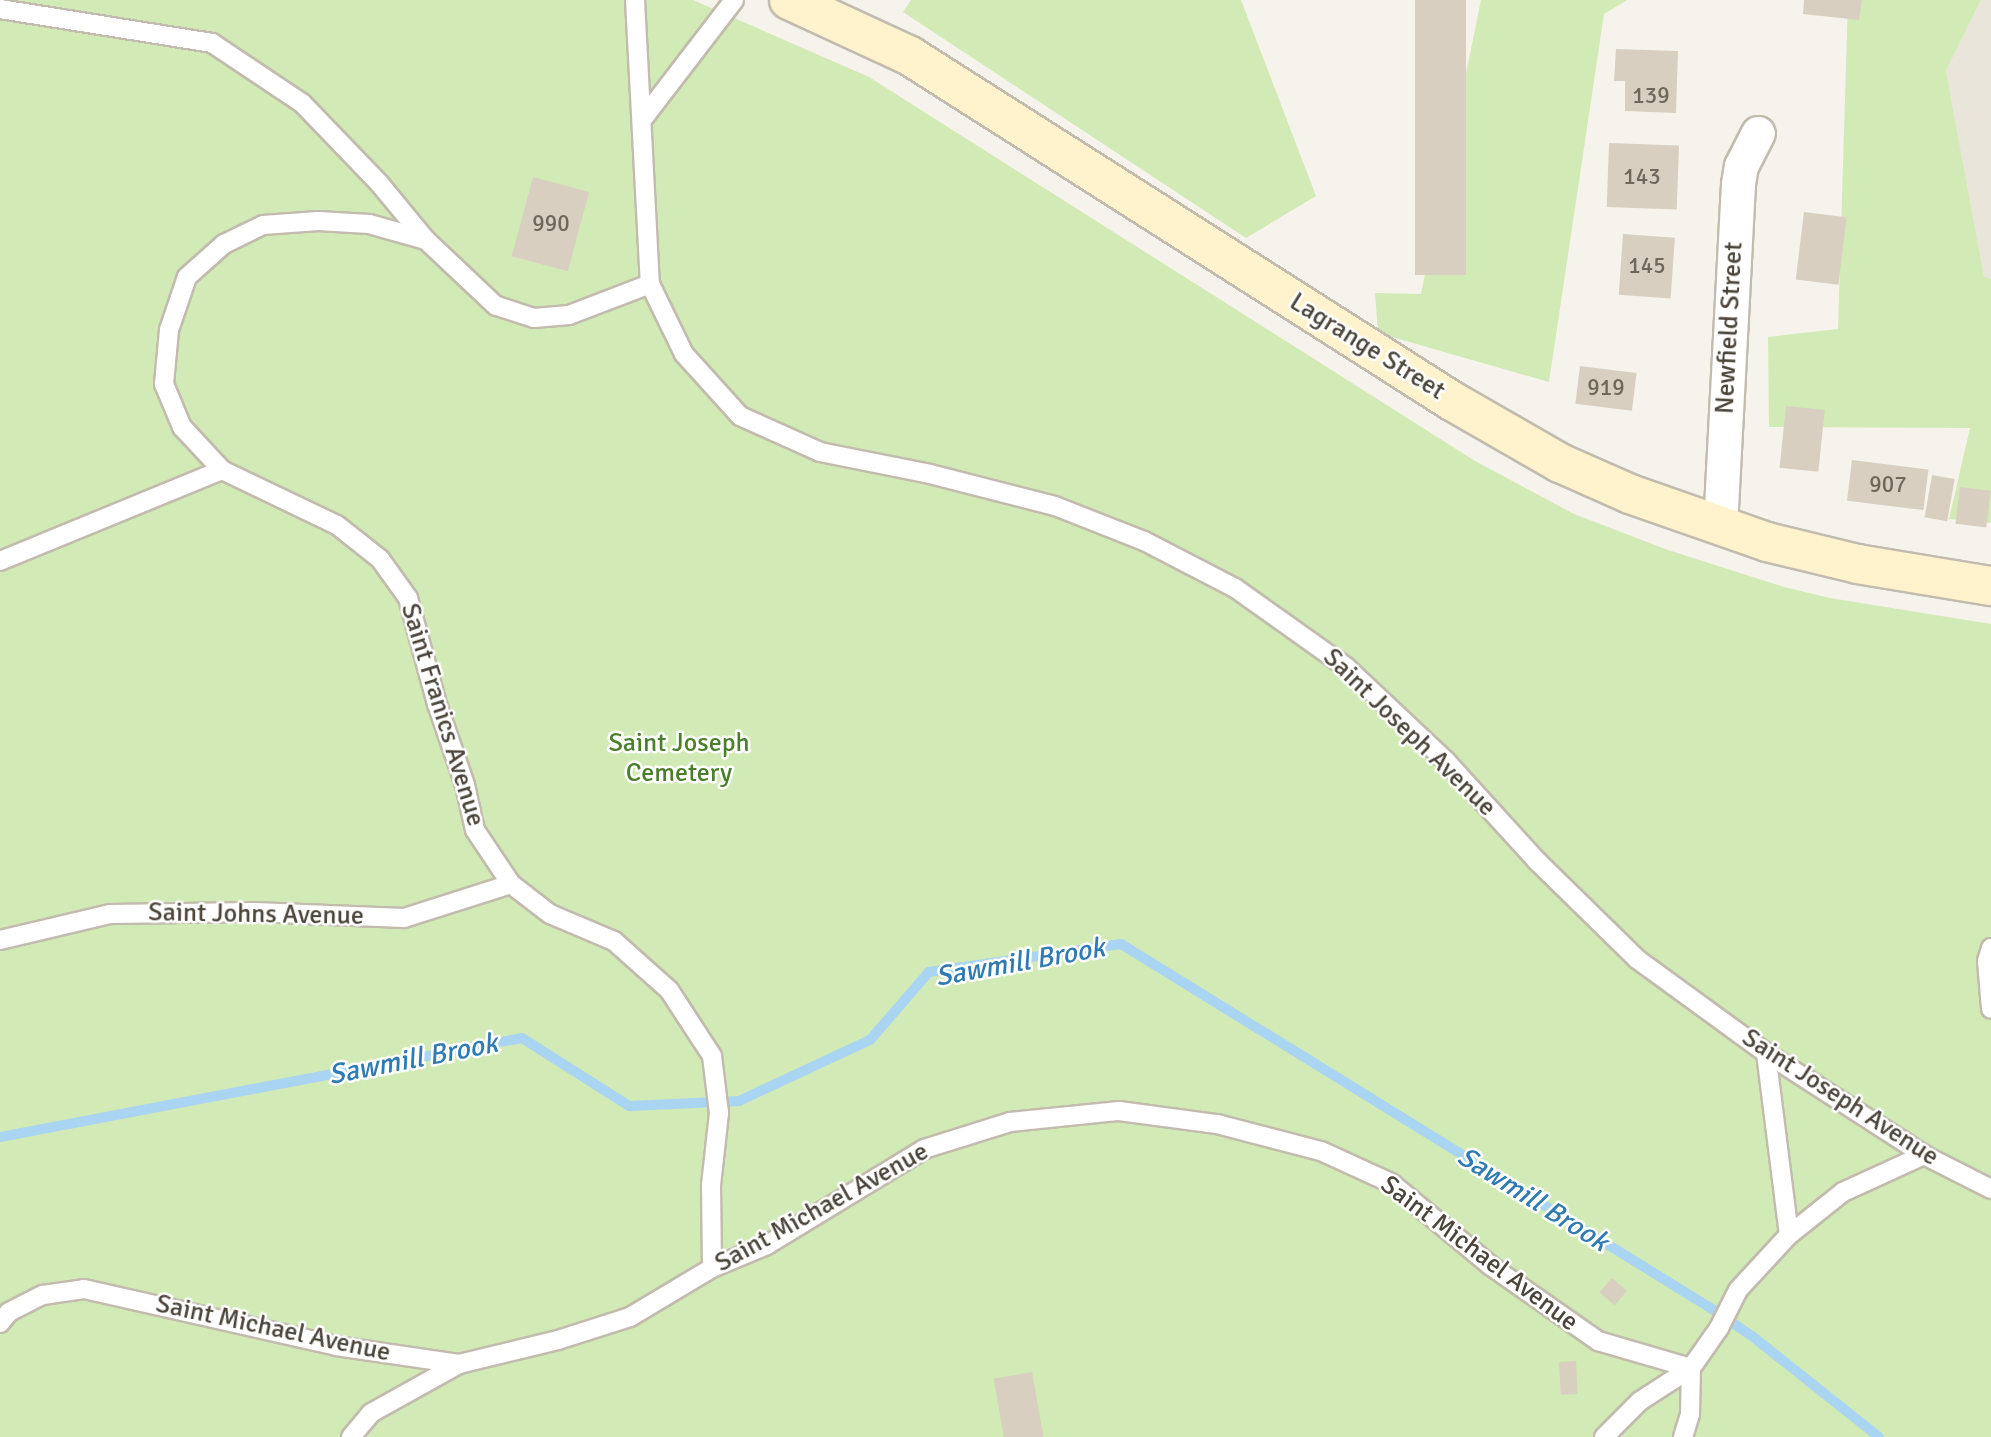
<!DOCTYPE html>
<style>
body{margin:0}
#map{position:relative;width:1991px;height:1437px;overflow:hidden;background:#f6f3ec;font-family:Signika,sans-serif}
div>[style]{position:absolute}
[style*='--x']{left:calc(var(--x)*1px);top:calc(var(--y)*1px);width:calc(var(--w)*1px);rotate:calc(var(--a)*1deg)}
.residential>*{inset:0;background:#eae5da}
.green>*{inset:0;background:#d2eab5}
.stream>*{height:10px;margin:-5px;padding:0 5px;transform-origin:5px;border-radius:5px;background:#a9d4f2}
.building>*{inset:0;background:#d8cfc1;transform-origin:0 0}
.roads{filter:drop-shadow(2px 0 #c2bbae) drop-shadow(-2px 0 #c2bbae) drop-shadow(0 2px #c2bbae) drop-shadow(0 -2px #c2bbae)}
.service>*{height:18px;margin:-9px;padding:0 9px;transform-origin:9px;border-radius:9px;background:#fff}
.minor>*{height:33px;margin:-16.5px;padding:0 16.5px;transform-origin:16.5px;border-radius:16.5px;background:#fff}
.secondary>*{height:38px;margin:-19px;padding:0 19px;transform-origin:19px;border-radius:19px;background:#fff3cd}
span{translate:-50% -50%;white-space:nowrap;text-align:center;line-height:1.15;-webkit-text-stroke:5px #fff;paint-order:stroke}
.number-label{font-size:23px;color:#6e675b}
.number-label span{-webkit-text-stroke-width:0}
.street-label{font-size:26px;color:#4b4439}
.park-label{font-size:26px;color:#4a7f2a}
.water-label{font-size:28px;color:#2e7ab2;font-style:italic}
</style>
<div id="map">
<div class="residential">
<div style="clip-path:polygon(1981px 0,1991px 0,1991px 279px,1984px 278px,1946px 71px)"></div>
</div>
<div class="green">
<div style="clip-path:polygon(0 0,693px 0,869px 77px,1475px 461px,1574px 514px,1668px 550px,1784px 587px,1830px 598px,1991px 624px,1991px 1437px,0 1437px)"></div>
<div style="clip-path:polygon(911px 0,1241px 0,1316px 196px,1246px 238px,903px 12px)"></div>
<div style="clip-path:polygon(1481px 0,1627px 0,1604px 14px,1549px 382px,1378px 333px,1375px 293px,1421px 294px)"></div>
<div style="clip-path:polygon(1848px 0,1981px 0,1946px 71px,1984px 277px,1991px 279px,1991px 523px,1949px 519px,1970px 428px,1769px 427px,1768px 337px,1838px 329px)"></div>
</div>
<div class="stream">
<div style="--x:0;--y:1137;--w:531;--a:-10.74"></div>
<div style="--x:522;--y:1038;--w:127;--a:32.4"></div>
<div style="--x:629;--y:1106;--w:110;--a:-2.6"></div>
<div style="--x:739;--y:1101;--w:145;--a:-25"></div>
<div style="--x:870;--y:1040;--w:90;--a:-49.1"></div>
<div style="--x:929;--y:972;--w:194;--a:-8.3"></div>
<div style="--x:1121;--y:944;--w:691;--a:31.69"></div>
<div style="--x:1709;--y:1307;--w:52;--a:34"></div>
<div style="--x:1752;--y:1336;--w:162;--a:38.5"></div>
</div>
<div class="building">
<div style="left:1415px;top:0;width:51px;height:275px"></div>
<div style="clip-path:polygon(1804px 0,1862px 0,1859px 20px,1803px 14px)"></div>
<div style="clip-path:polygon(1616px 49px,1678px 51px,1676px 113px,1625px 111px,1625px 81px,1614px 81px)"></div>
<div style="left:1609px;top:143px;width:70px;height:64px;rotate:2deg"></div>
<div style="left:533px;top:177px;width:58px;height:82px;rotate:15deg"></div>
<div style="left:1804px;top:212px;width:43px;height:68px;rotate:7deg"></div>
<div style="left:1623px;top:234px;width:52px;height:61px;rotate:4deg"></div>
<div style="left:1580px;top:366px;width:57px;height:38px;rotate:7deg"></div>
<div style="left:1786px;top:406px;width:39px;height:62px;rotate:6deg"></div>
<div style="left:1852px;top:460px;width:77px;height:41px;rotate:7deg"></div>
<div style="left:1932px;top:475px;width:23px;height:43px;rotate:10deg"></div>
<div style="left:1960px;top:487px;width:31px;height:37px;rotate:7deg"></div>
<div style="left:1612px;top:1278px;width:20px;height:19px;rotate:41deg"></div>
<div style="left:1576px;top:1361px;width:33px;height:17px;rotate:87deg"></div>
<div style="left:1032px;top:1372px;width:66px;height:39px;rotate:80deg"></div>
</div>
<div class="roads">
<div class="service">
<div style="--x:635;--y:0;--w:284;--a:87"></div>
<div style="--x:650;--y:284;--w:78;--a:64.1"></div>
<div style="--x:684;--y:354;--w:84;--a:47.9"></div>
<div style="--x:740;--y:416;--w:88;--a:24.2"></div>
<div style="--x:820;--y:452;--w:112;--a:11.3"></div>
<div style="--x:930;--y:474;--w:129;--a:14.4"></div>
<div style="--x:1055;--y:506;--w:96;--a:21.5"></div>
<div style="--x:1144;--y:541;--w:102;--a:27.3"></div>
<div style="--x:1235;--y:588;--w:136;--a:35.4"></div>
<div style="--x:1346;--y:667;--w:137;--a:43.2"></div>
<div style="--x:1446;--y:761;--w:135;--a:47.7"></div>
<div style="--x:1537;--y:861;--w:140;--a:44.4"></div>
<div style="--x:1637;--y:959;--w:160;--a:36.1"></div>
<div style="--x:1766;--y:1053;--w:188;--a:32.8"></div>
<div style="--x:1924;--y:1155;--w:75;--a:26.9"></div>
<div style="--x:0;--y:9;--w:215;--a:9.1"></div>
<div style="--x:212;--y:43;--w:108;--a:33.7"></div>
<div style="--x:302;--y:103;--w:111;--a:46.1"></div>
<div style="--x:379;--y:183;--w:74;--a:50.5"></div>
<div style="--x:642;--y:120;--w:151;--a:-52.5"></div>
<div style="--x:650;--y:284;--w:87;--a:159.1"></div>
<div style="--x:569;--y:315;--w:35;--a:175"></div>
<div style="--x:534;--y:318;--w:40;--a:-162"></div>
<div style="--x:496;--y:306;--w:96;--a:-136.7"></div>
<div style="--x:426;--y:240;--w:59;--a:-164.3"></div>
<div style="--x:369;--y:224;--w:51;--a:-176.6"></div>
<div style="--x:318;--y:221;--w:55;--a:175.8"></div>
<div style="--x:263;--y:225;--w:43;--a:154"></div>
<div style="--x:224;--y:244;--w:50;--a:138.3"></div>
<div style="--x:187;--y:277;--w:56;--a:108.8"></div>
<div style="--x:169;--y:330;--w:54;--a:95.3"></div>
<div style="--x:164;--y:384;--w:47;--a:67.3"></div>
<div style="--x:182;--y:427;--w:59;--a:47.1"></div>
<div style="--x:222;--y:470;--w:127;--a:25.6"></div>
<div style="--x:337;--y:525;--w:55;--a:38.3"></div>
<div style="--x:380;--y:559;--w:48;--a:54.3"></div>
<div style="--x:408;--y:598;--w:110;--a:74.7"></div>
<div style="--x:437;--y:704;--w:86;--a:70.9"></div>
<div style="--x:465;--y:785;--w:46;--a:77.5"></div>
<div style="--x:475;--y:830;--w:65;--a:56.3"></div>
<div style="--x:511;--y:884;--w:49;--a:37.6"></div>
<div style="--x:550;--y:914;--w:69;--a:22.9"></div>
<div style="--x:614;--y:941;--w:74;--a:41.7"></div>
<div style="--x:669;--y:990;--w:79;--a:56.9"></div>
<div style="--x:712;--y:1056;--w:57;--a:83"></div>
<div style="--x:719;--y:1113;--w:72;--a:96.3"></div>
<div style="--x:711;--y:1185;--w:83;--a:89.3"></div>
<div style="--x:0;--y:561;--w:240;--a:-22.3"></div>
<div style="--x:0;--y:940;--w:113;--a:-13.3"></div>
<div style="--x:110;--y:914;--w:144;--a:-0.8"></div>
<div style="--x:254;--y:912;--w:150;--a:2.3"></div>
<div style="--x:404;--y:918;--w:112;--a:-17.6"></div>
<div style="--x:1991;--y:948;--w:14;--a:107"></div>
<div style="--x:1987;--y:961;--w:48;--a:85.2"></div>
<div style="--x:1766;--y:1053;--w:183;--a:82.8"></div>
<div style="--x:0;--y:1323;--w:14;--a:-51"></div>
<div style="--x:9;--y:1312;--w:38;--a:-27"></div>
<div style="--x:43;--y:1295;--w:41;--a:-8.3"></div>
<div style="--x:84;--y:1289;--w:258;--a:12.7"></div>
<div style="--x:336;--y:1346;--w:124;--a:8.3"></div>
<div style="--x:459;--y:1364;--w:102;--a:-13.6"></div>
<div style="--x:558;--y:1340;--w:76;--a:-17.7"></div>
<div style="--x:630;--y:1317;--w:96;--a:-30.9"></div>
<div style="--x:712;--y:1268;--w:60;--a:-22.7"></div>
<div style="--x:767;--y:1245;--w:184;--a:-31.4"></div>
<div style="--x:924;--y:1149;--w:90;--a:-17.4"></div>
<div style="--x:1010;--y:1122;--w:110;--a:-5.8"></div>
<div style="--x:1119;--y:1111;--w:99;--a:7.6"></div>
<div style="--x:1217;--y:1124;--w:107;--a:14.6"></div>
<div style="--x:1321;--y:1151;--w:77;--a:24.6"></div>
<div style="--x:1391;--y:1183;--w:130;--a:39.7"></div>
<div style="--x:1491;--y:1266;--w:131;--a:35"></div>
<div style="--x:1598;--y:1341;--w:97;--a:16.2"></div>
<div style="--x:351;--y:1437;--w:31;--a:-50"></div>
<div style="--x:371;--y:1413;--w:101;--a:-29.1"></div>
<div style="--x:1604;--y:1437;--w:51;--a:-45"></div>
<div style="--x:1640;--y:1401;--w:61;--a:-32.9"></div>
<div style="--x:1691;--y:1368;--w:49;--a:-55"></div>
<div style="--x:1719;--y:1328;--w:42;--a:-63.4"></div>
<div style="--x:1738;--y:1290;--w:75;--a:-47.2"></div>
<div style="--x:1789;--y:1235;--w:69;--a:-38.5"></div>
<div style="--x:1843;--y:1192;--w:89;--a:-24.6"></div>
<div style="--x:1683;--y:1437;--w:24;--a:-73"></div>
<div style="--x:1690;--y:1414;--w:46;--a:-88.8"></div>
</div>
<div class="minor">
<div style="--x:1720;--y:527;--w:343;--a:-87"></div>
<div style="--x:1738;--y:184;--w:18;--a:-81"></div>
<div style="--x:1741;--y:166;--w:37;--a:-63"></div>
</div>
<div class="secondary">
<div style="--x:789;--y:0;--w:133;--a:24.8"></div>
<div style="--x:910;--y:56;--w:642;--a:32.48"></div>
<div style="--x:1452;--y:401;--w:125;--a:29.9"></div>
<div style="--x:1560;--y:463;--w:77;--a:23.9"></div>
<div style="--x:1630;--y:494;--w:145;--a:19.3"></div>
<div style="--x:1767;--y:542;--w:94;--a:13.6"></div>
<div style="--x:1858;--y:564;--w:135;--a:9.4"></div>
</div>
</div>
<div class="number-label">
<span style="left:1651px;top:96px">139</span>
<span style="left:1642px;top:177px">143</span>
<span style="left:551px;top:224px">990</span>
<span style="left:1647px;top:266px">145</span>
<span style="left:1606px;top:388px">919</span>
<span style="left:1888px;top:485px">907</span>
</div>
<div class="street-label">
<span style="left:1730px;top:328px;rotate:-87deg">Newfield Street</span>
<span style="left:1367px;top:347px;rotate:32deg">Lagrange Street</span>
<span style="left:442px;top:715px;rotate:73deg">Saint Franics Avenue</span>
<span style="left:1409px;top:733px;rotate:44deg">Saint Joseph Avenue</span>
<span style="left:256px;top:915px;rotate:1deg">Saint Johns Avenue</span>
<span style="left:1840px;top:1098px;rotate:33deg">Saint Joseph Avenue</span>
<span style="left:822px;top:1208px;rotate:-29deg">Saint Michael Avenue</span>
<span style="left:1479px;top:1254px;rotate:37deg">Saint Michael Avenue</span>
<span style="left:273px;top:1329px;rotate:12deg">Saint Michael Avenue</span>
</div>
<div class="park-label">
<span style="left:679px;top:759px">Saint Joseph<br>Cemetery</span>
</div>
<div class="water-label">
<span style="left:1020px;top:962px;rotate:-10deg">Sawmill Brook</span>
<span style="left:413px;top:1059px;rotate:-11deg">Sawmill Brook</span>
<span style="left:1533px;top:1199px;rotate:32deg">Sawmill Brook</span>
</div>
</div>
